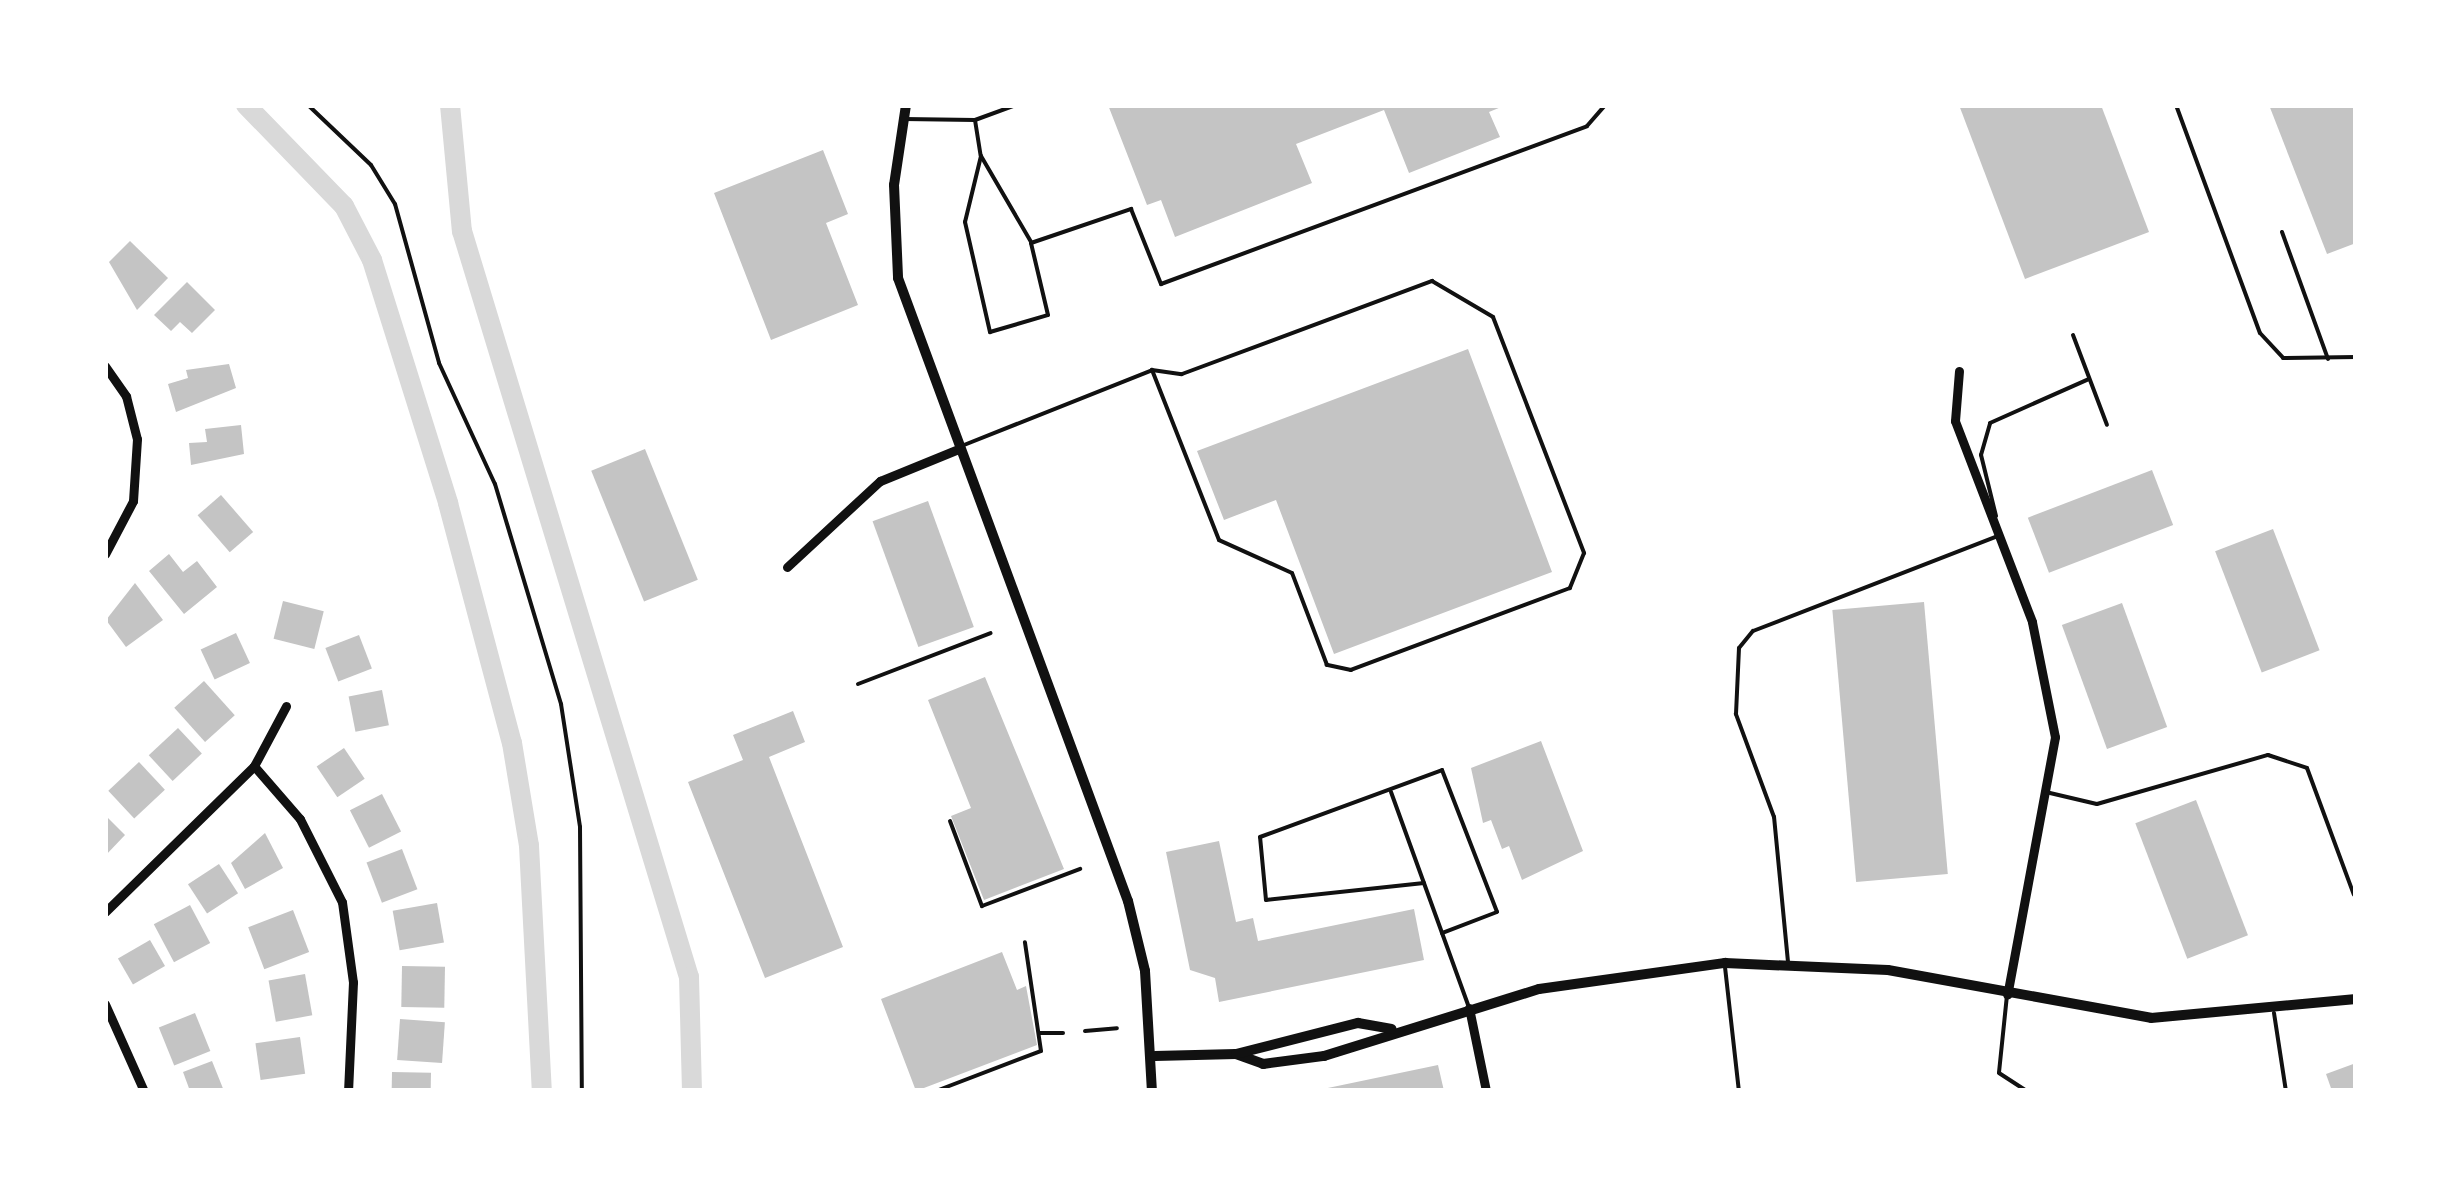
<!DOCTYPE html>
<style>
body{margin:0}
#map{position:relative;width:2461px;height:1196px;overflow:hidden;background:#fff;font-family:"Libre Baskerville",serif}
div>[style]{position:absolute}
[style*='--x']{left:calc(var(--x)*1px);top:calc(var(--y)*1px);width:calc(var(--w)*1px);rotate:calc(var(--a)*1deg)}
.canal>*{height:20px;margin:-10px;padding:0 10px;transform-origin:10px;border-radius:10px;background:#d9d9d9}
.building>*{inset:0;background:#c4c4c4;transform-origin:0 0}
.path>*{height:4px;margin:-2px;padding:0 2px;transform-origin:2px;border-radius:2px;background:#111}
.service>*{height:4px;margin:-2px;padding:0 2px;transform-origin:2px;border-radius:2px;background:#111}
.minor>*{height:9px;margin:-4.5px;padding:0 4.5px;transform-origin:4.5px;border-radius:4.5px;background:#111}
.tertiary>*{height:10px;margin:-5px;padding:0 5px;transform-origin:5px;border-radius:5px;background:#111}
span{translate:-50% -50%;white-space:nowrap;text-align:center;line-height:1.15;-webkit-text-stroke:10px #fff;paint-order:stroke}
.frame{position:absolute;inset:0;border:108px solid #fff;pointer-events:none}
</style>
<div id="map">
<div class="canal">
<div style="--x:246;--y:105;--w:141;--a:45.9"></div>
<div style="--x:344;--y:206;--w:61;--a:62.6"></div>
<div style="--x:372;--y:260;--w:255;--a:72.6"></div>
<div style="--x:448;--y:503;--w:248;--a:75.1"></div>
<div style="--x:512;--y:743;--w:104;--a:80.6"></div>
<div style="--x:529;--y:846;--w:245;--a:87"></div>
<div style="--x:450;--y:105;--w:127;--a:84.6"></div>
<div style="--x:462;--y:231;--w:780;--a:73.08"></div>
<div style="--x:689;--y:977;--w:114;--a:88.5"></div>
</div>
<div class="building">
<div style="clip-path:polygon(1108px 105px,1506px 105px,1489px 112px,1500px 137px,1409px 173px,1384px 110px,1296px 144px,1312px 183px,1175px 237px,1161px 200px,1147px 205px)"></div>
<div style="clip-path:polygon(1959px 105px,2101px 105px,2149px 232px,2025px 279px)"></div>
<div style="clip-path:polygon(2269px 105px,2356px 105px,2356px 243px,2327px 254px)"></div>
<div style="clip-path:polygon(823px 150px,848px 214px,826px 223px,858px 305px,771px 340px,714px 193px)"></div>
<div style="clip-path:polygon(130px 241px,168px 278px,137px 310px,109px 262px)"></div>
<div style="clip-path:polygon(187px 282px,215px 310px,192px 333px,180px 322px,171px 331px,154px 315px)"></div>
<div style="clip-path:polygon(1468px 349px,1552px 572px,1334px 654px,1276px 500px,1224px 520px,1197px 451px)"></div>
<div style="clip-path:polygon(229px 364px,236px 388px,176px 412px,168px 384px,188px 378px,186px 370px)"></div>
<div style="clip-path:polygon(241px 425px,244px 454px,191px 465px,189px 443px,207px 442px,205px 429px)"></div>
<div style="left:645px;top:449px;width:141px;height:58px;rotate:68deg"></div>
<div style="left:2152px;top:470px;width:59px;height:133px;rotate:69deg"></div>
<div style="left:221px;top:495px;width:49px;height:31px;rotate:49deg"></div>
<div style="left:928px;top:501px;width:134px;height:59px;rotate:70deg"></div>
<div style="left:2273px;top:529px;width:130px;height:62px;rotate:69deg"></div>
<div style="clip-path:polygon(169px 554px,183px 572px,197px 561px,217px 587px,184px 614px,149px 571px)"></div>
<div style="clip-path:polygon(135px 583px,163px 620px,126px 647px,106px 620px)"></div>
<div style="left:283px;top:601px;width:42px;height:39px;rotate:14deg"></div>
<div style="left:1924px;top:602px;width:273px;height:92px;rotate:85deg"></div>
<div style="left:2122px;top:603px;width:132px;height:64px;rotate:70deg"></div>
<div style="left:236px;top:633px;width:33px;height:39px;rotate:65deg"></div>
<div style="left:359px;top:635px;width:36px;height:36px;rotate:69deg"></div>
<div style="clip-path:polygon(985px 677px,1064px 869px,984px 900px,951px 816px,971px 808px,928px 700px)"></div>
<div style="left:204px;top:681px;width:46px;height:40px;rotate:48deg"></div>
<div style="left:382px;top:690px;width:36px;height:34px;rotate:79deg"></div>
<div style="clip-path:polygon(793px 711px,805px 742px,769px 757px,843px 947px,765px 978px,688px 782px,743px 760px,733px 735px)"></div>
<div style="left:178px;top:728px;width:35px;height:40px;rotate:47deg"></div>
<div style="clip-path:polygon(1541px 741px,1583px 851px,1522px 880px,1509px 846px,1502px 849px,1491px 820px,1483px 823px,1471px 768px)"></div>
<div style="left:344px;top:748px;width:37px;height:33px;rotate:56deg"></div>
<div style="left:139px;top:762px;width:38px;height:42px;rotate:47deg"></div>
<div style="left:382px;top:794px;width:42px;height:36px;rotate:63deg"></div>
<div style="left:2196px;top:800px;width:145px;height:65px;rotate:69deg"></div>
<div style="clip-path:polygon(105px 815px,125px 835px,105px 856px)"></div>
<div style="clip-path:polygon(265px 833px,283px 868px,245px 889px,231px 863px)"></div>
<div style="clip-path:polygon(1219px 841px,1236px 922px,1253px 918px,1258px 941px,1414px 909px,1424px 960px,1219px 1002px,1215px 978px,1190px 970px,1166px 852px)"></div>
<div style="left:402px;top:849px;width:43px;height:38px;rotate:69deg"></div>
<div style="left:219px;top:864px;width:35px;height:37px;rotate:57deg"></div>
<div style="left:437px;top:903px;width:40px;height:45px;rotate:80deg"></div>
<div style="left:190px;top:905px;width:43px;height:41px;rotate:62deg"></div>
<div style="left:293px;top:910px;width:45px;height:48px;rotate:69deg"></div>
<div style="left:150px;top:940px;width:30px;height:37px;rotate:60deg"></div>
<div style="clip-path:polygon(1002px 952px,1017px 990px,1026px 986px,1037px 1045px,916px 1091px,881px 999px)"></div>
<div style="left:402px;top:966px;width:43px;height:41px;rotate:1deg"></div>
<div style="left:305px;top:974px;width:42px;height:37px;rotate:80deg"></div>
<div style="left:195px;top:1013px;width:41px;height:39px;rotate:68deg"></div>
<div style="left:400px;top:1019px;width:45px;height:41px;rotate:4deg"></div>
<div style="left:300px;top:1037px;width:37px;height:45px;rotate:82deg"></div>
<div style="clip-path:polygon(212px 1061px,224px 1091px,190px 1091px,183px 1072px)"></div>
<div style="clip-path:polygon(2356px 1063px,2356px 1091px,2332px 1091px,2326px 1074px)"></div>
<div style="clip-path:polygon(1438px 1065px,1444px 1091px,1323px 1091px,1323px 1089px)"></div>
<div style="left:392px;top:1072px;width:39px;height:19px;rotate:1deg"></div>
</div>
<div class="path">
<div style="--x:858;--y:684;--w:142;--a:-21"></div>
<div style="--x:950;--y:821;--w:91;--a:69.4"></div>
<div style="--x:982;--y:906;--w:105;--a:-20.7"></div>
<div style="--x:1085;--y:1031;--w:32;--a:-5"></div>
<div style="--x:1040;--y:1033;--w:23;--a:0"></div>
<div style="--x:936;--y:1091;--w:112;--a:-20.9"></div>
<div style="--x:1041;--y:1051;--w:110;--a:-98.4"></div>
</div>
<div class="service">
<div style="--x:308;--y:105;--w:87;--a:43.6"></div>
<div style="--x:371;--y:165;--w:46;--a:58.4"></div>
<div style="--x:395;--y:204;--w:165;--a:74.5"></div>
<div style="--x:439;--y:363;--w:133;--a:65.2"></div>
<div style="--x:495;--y:484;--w:230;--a:73.3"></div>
<div style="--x:561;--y:704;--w:124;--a:81.2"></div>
<div style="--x:580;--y:827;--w:264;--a:89.6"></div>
<div style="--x:2176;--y:105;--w:243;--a:69.8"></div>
<div style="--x:2260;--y:333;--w:34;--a:47"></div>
<div style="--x:2283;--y:358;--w:73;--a:-0.8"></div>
<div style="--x:904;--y:119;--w:71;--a:0.8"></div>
<div style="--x:975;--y:120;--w:44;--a:-20.1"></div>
<div style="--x:975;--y:120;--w:36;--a:81"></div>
<div style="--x:981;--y:156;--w:68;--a:103.6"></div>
<div style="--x:965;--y:222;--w:113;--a:77.2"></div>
<div style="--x:990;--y:332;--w:60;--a:-16.3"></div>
<div style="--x:1048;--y:315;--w:74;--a:-103.3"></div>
<div style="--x:1031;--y:243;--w:106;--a:-18.8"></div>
<div style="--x:1131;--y:209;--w:81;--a:68.2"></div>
<div style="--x:1161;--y:284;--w:454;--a:-20.3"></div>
<div style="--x:1587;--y:126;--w:28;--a:-49"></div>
<div style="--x:981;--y:156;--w:99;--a:59.8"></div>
<div style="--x:2282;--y:232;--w:135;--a:70.1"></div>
<div style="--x:2073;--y:335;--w:96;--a:69.3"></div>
<div style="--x:964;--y:445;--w:202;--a:-21.7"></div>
<div style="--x:1152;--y:370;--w:30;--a:8"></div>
<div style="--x:1182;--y:374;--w:267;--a:-20.4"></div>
<div style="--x:1432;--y:281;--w:71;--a:30.5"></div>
<div style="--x:1493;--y:317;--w:253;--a:68.9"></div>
<div style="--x:1584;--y:553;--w:38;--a:112"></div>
<div style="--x:1570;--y:588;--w:234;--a:159.5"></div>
<div style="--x:1351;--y:670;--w:25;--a:-168"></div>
<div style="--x:1327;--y:665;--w:98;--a:-110.8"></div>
<div style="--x:1292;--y:573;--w:80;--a:-155.7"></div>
<div style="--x:1219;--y:540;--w:183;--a:-111.5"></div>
<div style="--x:1996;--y:516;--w:63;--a:-103.8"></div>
<div style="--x:1981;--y:455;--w:33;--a:-74"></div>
<div style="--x:1990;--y:423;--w:108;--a:-24"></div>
<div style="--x:1391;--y:792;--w:230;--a:70.1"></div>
<div style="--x:2050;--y:793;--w:48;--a:13.2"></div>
<div style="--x:2097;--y:804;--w:178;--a:-16"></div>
<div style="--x:2268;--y:755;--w:41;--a:18.4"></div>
<div style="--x:2307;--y:768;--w:135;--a:69.7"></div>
<div style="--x:1424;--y:883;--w:159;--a:173.9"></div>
<div style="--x:1266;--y:900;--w:63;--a:-95.4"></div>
<div style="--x:1260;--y:837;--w:194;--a:-20.2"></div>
<div style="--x:1442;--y:770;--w:152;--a:68.8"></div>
<div style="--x:1497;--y:912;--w:59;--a:159.1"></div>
<div style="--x:1788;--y:962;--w:146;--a:-95.5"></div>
<div style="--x:1774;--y:817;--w:110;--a:-110.3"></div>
<div style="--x:1736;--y:714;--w:66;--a:-87.4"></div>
<div style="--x:1739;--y:648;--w:22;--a:-51"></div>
<div style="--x:1753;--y:631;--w:263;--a:-21.2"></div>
<div style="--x:1725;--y:967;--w:125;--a:83.6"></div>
<div style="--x:2007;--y:995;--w:78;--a:95.9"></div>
<div style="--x:1999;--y:1073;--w:33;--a:33"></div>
<div style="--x:2274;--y:1013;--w:79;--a:81.3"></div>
</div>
<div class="minor">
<div style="--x:105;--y:366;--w:37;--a:55"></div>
<div style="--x:126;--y:396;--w:44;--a:75.7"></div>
<div style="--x:137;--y:439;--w:62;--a:93.7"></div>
<div style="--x:133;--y:501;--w:60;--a:117.8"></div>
<div style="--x:1959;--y:371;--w:50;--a:94.6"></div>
<div style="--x:1955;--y:421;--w:215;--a:69"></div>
<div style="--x:2032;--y:622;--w:117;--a:78.7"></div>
<div style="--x:2055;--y:737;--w:262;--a:100.5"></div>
<div style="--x:787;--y:567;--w:127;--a:-42.8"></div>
<div style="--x:880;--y:481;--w:82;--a:-22.2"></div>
<div style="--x:254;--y:766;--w:70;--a:49"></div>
<div style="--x:300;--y:819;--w:93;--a:63.2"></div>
<div style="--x:342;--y:902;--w:81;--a:82.2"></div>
<div style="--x:353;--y:982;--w:109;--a:92.6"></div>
<div style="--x:105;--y:912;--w:209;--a:-44.4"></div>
<div style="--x:254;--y:766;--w:68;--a:-61.9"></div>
<div style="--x:105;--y:1004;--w:95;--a:65.9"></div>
<div style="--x:1469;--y:1008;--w:85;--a:78.4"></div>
</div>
<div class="tertiary">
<div style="--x:906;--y:105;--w:81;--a:98.5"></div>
<div style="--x:894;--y:185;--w:93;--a:87.5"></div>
<div style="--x:898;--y:278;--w:664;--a:69.74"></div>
<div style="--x:1128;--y:901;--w:72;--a:76.3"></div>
<div style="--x:1145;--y:971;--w:120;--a:86.7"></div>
<div style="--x:1236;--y:1054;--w:29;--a:20"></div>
<div style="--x:1263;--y:1064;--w:62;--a:-7.5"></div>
<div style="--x:1324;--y:1056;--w:225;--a:-17.3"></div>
<div style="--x:1539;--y:989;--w:188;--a:-8"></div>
<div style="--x:1725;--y:963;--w:163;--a:2.5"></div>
<div style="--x:1888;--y:970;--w:267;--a:10.3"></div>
<div style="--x:2151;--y:1018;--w:206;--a:-5.3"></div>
<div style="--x:1155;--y:1056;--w:81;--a:-1.4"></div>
<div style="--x:1236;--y:1054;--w:126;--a:-14.3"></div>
<div style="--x:1358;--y:1023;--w:34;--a:10"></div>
</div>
<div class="frame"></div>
</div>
